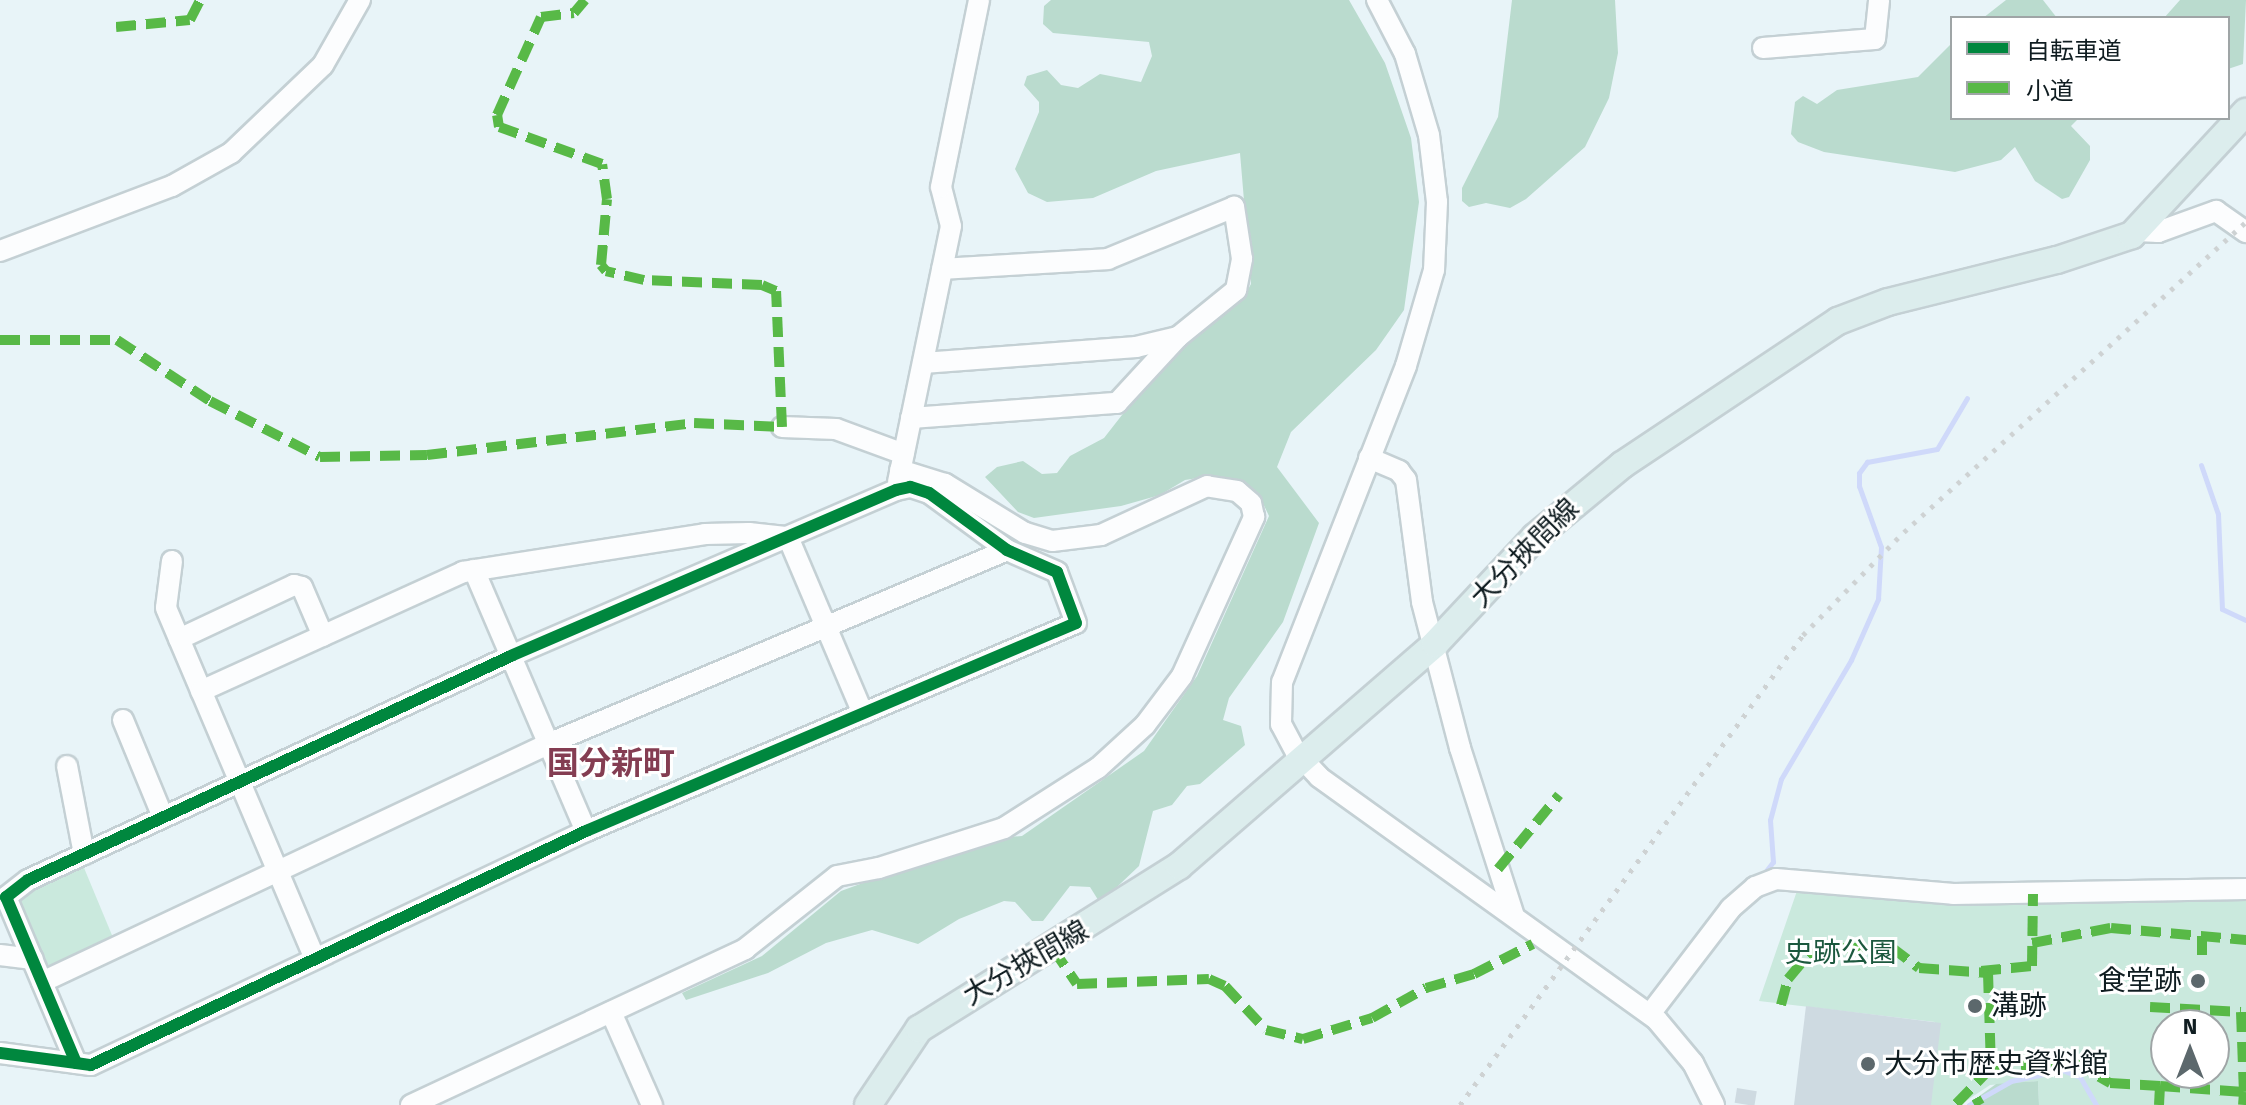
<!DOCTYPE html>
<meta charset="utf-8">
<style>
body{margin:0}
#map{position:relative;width:2246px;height:1105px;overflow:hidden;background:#e8f4f8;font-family:"Fira Sans","Noto Sans JP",sans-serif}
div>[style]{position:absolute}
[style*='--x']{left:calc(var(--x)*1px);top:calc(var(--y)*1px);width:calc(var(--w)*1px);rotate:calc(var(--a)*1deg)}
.green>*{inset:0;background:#cae9dd}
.forest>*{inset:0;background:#badbce}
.stream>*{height:5px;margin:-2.5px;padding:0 2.5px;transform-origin:2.5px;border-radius:2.5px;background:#cfd9fa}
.building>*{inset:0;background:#cedae1;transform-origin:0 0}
.roads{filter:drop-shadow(2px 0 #c4d0d4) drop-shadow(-2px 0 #c4d0d4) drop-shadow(0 2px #c4d0d4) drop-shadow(0 -2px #c4d0d4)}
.minor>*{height:20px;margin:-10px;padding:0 10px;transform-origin:10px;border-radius:10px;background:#fcfdfe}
.major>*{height:26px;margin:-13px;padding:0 13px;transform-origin:13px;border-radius:13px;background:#dceded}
.rail>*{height:5px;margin-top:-2.5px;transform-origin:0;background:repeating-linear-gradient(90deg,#ced2d3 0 4px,transparent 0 12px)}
.quiet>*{height:10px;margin-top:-5px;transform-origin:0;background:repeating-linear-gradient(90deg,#58b947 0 20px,transparent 0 30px)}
.cycleway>*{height:12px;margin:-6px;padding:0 6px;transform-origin:6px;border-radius:6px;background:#00873e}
.dots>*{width:22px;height:22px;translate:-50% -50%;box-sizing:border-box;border:4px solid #fff;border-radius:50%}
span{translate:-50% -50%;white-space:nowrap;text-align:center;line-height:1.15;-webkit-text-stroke:6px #fff;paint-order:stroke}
.street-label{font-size:28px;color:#101d21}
.park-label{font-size:28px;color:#1c583e}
.poi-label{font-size:28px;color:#101d21}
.right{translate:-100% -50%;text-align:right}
.left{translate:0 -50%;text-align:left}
.quarter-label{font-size:32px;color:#843d52;font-weight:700}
.legend{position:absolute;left:1950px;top:16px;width:280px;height:104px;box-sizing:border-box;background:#fff;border:2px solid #9fa5a6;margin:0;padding:10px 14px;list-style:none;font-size:24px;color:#101d21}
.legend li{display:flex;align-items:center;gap:16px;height:40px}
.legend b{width:40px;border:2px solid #9fa5a6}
.north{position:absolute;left:2150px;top:1009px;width:80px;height:80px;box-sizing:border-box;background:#fff;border:2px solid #9fa5a6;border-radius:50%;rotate:0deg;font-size:22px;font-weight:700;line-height:32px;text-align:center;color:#101d21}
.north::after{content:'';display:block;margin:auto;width:28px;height:36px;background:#5c686c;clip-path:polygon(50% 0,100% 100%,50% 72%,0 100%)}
</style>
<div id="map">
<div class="green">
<div style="clip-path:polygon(82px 863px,114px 940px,47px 969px,18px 900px,25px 891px)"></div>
<div style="clip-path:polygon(evenodd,1799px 885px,1943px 903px,2246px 896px,2246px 1105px,2039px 1105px,2038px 1081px,1990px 1085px,1960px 1105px,1930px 1105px,1935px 1022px,1759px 1001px,1799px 885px,2166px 1025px,2214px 1025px,2214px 1073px,2166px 1073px,2166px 1025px)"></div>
</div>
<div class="forest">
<div style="clip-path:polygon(1051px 0,1349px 0,1385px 63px,1411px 138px,1419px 202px,1404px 310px,1376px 350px,1291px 432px,1277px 467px,1319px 523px,1283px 622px,1229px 698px,1223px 720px,1241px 726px,1245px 745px,1200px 784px,1187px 786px,1172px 805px,1153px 811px,1139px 866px,1100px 903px,1090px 887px,1070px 886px,1043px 921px,1032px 921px,1015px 902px,1004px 901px,959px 919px,918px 944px,872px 930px,826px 943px,768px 973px,686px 1000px,682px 993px,762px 956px,841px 891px,983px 839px,1022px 836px,1144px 751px,1197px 676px,1269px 516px,1258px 493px,1211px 476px,1185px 480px,1160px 495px,1121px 506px,1034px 518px,1018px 512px,985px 477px,997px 467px,1023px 461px,1042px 474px,1057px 473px,1070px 456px,1104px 438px,1158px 369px,1243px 299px,1251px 284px,1240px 153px,1156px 171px,1093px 198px,1047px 202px,1028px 193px,1015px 169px,1039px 112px,1039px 102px,1024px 85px,1027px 76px,1047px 70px,1061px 85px,1078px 88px,1100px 74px,1141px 82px,1152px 56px,1149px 42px,1053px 33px,1043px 24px,1044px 6px)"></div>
<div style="clip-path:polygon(1512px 0,1615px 0,1618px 53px,1609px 98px,1585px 147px,1526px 199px,1510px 208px,1486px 203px,1469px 207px,1462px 201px,1462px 188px,1498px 117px)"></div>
<div style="clip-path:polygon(2006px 0,2043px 0,2057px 18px,1983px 18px)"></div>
<div style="clip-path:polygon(2180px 0,2246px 0,2243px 64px,2228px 69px,2228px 18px,2164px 18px)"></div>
<div style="clip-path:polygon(1952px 43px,1952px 118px,2079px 118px,2071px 126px,2090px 146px,2090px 160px,2069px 197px,2062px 199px,2035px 181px,2015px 147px,2001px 160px,1955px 172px,1824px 152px,1798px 142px,1791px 134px,1795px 102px,1803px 96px,1817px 104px,1837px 90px,1918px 77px)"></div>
<div style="clip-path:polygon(2038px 1081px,2039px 1105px,1967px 1105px,1996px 1084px)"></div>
</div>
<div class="stream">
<div style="--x:2201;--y:465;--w:52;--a:70.9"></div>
<div style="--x:2218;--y:514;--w:95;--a:87.6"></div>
<div style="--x:2222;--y:609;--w:26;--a:25"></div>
<div style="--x:1762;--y:876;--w:18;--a:-52"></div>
<div style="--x:1773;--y:862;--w:42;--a:-94.1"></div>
<div style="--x:1770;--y:820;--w:42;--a:-75"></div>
<div style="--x:1781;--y:779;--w:138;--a:-59.5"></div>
<div style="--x:1851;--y:660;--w:67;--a:-66.1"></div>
<div style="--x:1878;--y:599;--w:52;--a:-86.7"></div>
<div style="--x:1881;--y:547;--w:65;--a:-109.8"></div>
<div style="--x:1859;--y:486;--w:13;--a:-90"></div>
<div style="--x:1859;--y:473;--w:14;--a:-54"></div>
<div style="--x:1867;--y:462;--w:71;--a:-10.5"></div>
<div style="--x:1937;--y:449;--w:59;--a:-59.5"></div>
<div style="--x:1969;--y:1105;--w:48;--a:-29.7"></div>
<div style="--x:2011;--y:1081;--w:52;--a:-12.2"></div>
<div style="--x:2062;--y:1070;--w:19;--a:21"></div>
<div style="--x:2080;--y:1077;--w:32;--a:60"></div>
</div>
<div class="building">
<div style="clip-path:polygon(1806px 1006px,1941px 1023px,1931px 1105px,1794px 1105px)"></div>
<div style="left:1737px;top:1088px;width:20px;height:15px;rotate:9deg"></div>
</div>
<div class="roads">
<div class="minor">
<div style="--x:1377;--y:0;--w:61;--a:62.6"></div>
<div style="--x:1405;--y:54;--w:84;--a:73.5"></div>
<div style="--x:1429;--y:135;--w:67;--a:83.2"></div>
<div style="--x:1437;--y:202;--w:68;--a:92.5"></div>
<div style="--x:1434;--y:270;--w:100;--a:106.3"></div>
<div style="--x:1406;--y:366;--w:339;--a:111.4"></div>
<div style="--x:1282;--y:682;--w:42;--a:91.4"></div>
<div style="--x:1281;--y:724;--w:32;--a:62"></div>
<div style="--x:1296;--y:752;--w:34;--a:47"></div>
<div style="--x:1319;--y:777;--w:416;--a:35.7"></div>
<div style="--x:1657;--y:1020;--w:56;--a:50.1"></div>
<div style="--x:1693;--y:1063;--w:47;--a:63.4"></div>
<div style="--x:1763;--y:48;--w:112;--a:-4.6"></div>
<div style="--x:1875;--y:39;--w:39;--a:-84"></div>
<div style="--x:2138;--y:231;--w:20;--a:3"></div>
<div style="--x:2158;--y:232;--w:62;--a:-19.9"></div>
<div style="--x:2216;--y:211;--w:37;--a:35"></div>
<div style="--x:0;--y:251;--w:184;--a:-20.7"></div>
<div style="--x:172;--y:186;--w:68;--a:-29.2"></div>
<div style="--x:231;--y:153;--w:127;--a:-43.7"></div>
<div style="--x:323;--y:65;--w:75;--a:-60.4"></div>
<div style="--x:923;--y:363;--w:214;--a:-4.3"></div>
<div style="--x:1136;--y:347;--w:43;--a:-13.4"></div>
<div style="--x:1178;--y:337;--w:75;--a:-39"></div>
<div style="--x:1236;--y:290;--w:32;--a:-79"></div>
<div style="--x:1242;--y:259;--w:53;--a:-98.7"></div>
<div style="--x:1234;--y:207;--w:136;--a:157.6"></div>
<div style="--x:1108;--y:259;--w:166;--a:176.6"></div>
<div style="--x:911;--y:418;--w:207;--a:-4.2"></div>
<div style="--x:1117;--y:403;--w:90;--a:-47.3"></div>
<div style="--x:782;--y:427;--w:54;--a:2.1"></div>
<div style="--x:836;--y:429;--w:72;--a:20.2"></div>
<div style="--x:1369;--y:458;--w:33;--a:23"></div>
<div style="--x:1399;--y:471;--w:11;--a:52"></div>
<div style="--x:1406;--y:480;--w:123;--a:82.5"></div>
<div style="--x:1422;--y:602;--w:151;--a:75.4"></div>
<div style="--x:1460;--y:748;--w:176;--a:72.2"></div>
<div style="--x:898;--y:482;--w:261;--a:-78.3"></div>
<div style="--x:951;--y:226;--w:40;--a:-104.4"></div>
<div style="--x:941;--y:187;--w:191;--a:-78.5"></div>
<div style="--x:172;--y:561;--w:47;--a:97.3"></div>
<div style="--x:166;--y:608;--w:381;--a:67"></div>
<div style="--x:474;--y:570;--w:284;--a:66.8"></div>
<div style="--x:179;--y:639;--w:127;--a:-25.2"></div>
<div style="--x:294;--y:585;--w:8;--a:14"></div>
<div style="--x:302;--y:587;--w:53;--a:66.8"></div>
<div style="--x:201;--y:691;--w:288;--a:-24.4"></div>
<div style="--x:463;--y:572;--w:245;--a:-8.9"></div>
<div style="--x:705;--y:534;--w:44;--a:-1.3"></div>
<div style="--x:749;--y:533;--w:39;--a:6"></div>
<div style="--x:788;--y:537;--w:192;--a:67"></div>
<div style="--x:123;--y:720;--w:105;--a:67.6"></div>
<div style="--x:67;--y:766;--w:90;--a:79.1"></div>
<div style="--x:0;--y:955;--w:33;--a:7"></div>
<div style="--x:42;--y:982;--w:559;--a:-25.19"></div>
<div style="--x:548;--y:744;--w:498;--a:-22.9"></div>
<div style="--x:611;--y:1012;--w:102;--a:66.2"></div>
<div style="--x:1650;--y:1014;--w:133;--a:-52.6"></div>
<div style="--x:1731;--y:908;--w:32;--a:-41"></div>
<div style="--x:1755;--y:887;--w:22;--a:-21"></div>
<div style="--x:1776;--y:879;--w:178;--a:4.8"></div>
<div style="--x:1953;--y:894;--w:293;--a:-1"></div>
<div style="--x:0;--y:1053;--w:77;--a:7.5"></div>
<div style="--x:76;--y:1063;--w:15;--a:8"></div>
<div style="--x:91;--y:1065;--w:548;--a:-25.3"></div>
<div style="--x:586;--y:831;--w:532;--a:-23"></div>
<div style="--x:1076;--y:623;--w:54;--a:-110.4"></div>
<div style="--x:1057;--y:572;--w:55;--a:-156.3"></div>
<div style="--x:1007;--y:550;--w:97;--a:-143.8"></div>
<div style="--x:929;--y:493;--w:20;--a:-162"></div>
<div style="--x:910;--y:487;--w:14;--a:168"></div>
<div style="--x:896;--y:490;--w:419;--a:156.7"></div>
<div style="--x:511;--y:656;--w:532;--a:155.12"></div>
<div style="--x:28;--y:880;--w:28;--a:142"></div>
<div style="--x:6;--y:897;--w:180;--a:67.1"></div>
<div style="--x:411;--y:1105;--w:369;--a:-25"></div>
<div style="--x:745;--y:949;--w:117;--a:-38.4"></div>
<div style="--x:837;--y:876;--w:43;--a:-10.8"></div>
<div style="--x:879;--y:868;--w:131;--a:-17.7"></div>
<div style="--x:1004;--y:828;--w:112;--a:-32.6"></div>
<div style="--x:1098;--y:768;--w:64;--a:-42.5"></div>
<div style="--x:1145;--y:725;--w:61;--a:-52.9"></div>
<div style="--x:1182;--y:676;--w:175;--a:-65.6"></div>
<div style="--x:1254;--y:517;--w:14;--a:-102"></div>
<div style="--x:1251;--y:503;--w:18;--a:-139"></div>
<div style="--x:1237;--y:491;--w:30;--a:-171"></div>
<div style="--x:1207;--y:486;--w:117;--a:155.2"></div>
<div style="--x:1101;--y:535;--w:49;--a:173"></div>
<div style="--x:1052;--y:541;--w:28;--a:-163"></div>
<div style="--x:1025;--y:533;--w:94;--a:-148.5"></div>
<div style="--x:945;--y:484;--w:47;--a:-162.7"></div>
</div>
<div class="major">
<div style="--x:868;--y:1105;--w:92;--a:-56.1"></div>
<div style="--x:919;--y:1029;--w:307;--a:-32.1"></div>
<div style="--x:1179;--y:866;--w:339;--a:-40.9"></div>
<div style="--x:1435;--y:644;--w:146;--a:-46.9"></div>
<div style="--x:1535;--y:537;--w:113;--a:-39.6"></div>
<div style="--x:1622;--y:465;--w:260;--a:-33.7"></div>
<div style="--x:1838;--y:321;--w:53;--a:-20.8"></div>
<div style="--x:1888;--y:302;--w:174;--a:-14"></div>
<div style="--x:2057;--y:260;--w:79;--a:-18.4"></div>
<div style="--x:2132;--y:235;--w:168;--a:-47.2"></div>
</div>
</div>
<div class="rail">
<div style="--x:1460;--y:1105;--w:582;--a:-53.88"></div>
<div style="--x:1803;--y:635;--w:144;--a:-45.6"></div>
<div style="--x:1904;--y:532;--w:462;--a:-42.2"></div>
</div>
<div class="quiet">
<div style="--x:116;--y:27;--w:74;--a:-5.4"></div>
<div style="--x:190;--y:20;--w:22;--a:-63"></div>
<div style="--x:0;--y:340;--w:117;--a:0"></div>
<div style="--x:117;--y:340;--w:111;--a:33.3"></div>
<div style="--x:210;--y:401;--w:123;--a:27"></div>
<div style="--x:320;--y:457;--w:107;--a:-1.1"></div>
<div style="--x:427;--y:455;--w:269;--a:-6.8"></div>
<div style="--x:694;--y:423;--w:88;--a:2.6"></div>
<div style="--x:782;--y:427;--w:136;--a:-92.5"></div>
<div style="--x:776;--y:291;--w:15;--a:-157"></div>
<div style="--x:762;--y:285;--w:118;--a:-177.6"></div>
<div style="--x:644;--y:280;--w:39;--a:-167"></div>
<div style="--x:606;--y:271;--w:8;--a:-130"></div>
<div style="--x:601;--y:265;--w:66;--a:-84.8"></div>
<div style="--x:607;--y:199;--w:35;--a:-98"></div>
<div style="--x:602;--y:164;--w:109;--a:-160.2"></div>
<div style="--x:499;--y:127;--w:12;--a:-99"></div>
<div style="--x:497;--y:115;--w:107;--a:-65.8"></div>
<div style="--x:541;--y:17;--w:33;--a:-7"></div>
<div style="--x:574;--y:13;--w:17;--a:-50"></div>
<div style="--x:1498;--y:869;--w:96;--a:-50.5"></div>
<div style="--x:2032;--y:943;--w:80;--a:-10.8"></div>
<div style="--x:2111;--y:928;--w:136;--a:5.1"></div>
<div style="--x:1053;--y:949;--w:42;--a:55.6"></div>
<div style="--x:1077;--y:984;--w:132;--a:-2.2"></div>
<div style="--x:1209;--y:979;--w:17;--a:24"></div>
<div style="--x:1225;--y:986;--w:60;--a:47"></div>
<div style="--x:1266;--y:1030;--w:38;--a:14"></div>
<div style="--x:1303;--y:1039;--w:72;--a:-16.9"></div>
<div style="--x:1372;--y:1018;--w:62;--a:-29.1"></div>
<div style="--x:1426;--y:988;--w:50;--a:-16.3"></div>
<div style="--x:1474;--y:974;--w:66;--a:-27"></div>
<div style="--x:2202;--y:955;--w:19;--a:-90"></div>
<div style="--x:1981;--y:971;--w:51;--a:-5.6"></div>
<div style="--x:2032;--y:966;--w:72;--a:-89.2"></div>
<div style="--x:1781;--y:1005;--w:27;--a:-75"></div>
<div style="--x:1788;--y:979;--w:39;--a:-50"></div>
<div style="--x:1813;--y:949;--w:78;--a:-1.5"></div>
<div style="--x:1891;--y:947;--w:35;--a:37"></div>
<div style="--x:1919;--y:968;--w:69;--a:4.1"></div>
<div style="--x:1988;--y:973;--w:95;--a:88.2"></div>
<div style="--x:1991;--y:1068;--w:52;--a:134.2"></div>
<div style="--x:2150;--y:1007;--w:91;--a:3.1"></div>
<div style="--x:2241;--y:1012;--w:80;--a:87.9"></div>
<div style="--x:1991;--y:1068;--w:82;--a:-4.2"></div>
<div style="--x:2073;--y:1062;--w:43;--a:29.6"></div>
<div style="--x:2110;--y:1083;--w:50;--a:3.4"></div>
<div style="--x:2160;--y:1086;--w:19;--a:93"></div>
<div style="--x:2160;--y:1086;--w:84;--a:4.1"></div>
<div style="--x:2244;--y:1092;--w:13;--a:94"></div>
<div style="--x:1976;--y:1098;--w:8;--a:60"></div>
</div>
<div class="cycleway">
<div style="--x:0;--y:1053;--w:77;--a:7.5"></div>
<div style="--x:76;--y:1063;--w:15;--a:8"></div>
<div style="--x:91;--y:1065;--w:548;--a:-25.3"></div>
<div style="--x:586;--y:831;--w:532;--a:-23"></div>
<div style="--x:1076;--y:623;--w:54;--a:-110.4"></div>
<div style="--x:1057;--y:572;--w:55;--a:-156.3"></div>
<div style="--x:1007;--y:550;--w:97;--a:-143.8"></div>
<div style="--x:929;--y:493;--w:20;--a:-162"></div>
<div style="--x:910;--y:487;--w:14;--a:168"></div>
<div style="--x:896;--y:490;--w:419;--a:156.7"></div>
<div style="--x:511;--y:656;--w:532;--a:155.12"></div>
<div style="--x:28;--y:880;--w:28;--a:142"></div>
<div style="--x:6;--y:897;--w:180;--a:67.1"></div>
</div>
<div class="dots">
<div style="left:2198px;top:981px;background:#5c686c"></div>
<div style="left:1975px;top:1006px;background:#5c686c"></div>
<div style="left:1868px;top:1064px;background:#5c686c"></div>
</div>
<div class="street-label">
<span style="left:1525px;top:553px;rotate:-45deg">大分挾間線</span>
<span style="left:1026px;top:963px;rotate:-30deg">大分挾間線</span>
</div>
<div class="park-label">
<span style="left:1841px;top:953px">史跡公園</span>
</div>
<div class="poi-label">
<span class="right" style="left:2182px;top:981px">食堂跡</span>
<span class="left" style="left:1991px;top:1006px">溝跡</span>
<span class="left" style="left:1884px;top:1064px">大分市歴史資料館</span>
</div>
<div class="quarter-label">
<span style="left:611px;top:763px">国分新町</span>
</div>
<ul class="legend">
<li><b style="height:10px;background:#00873e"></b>自転車道</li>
<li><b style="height:10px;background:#58b947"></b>小道</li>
</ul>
<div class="north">N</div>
</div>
